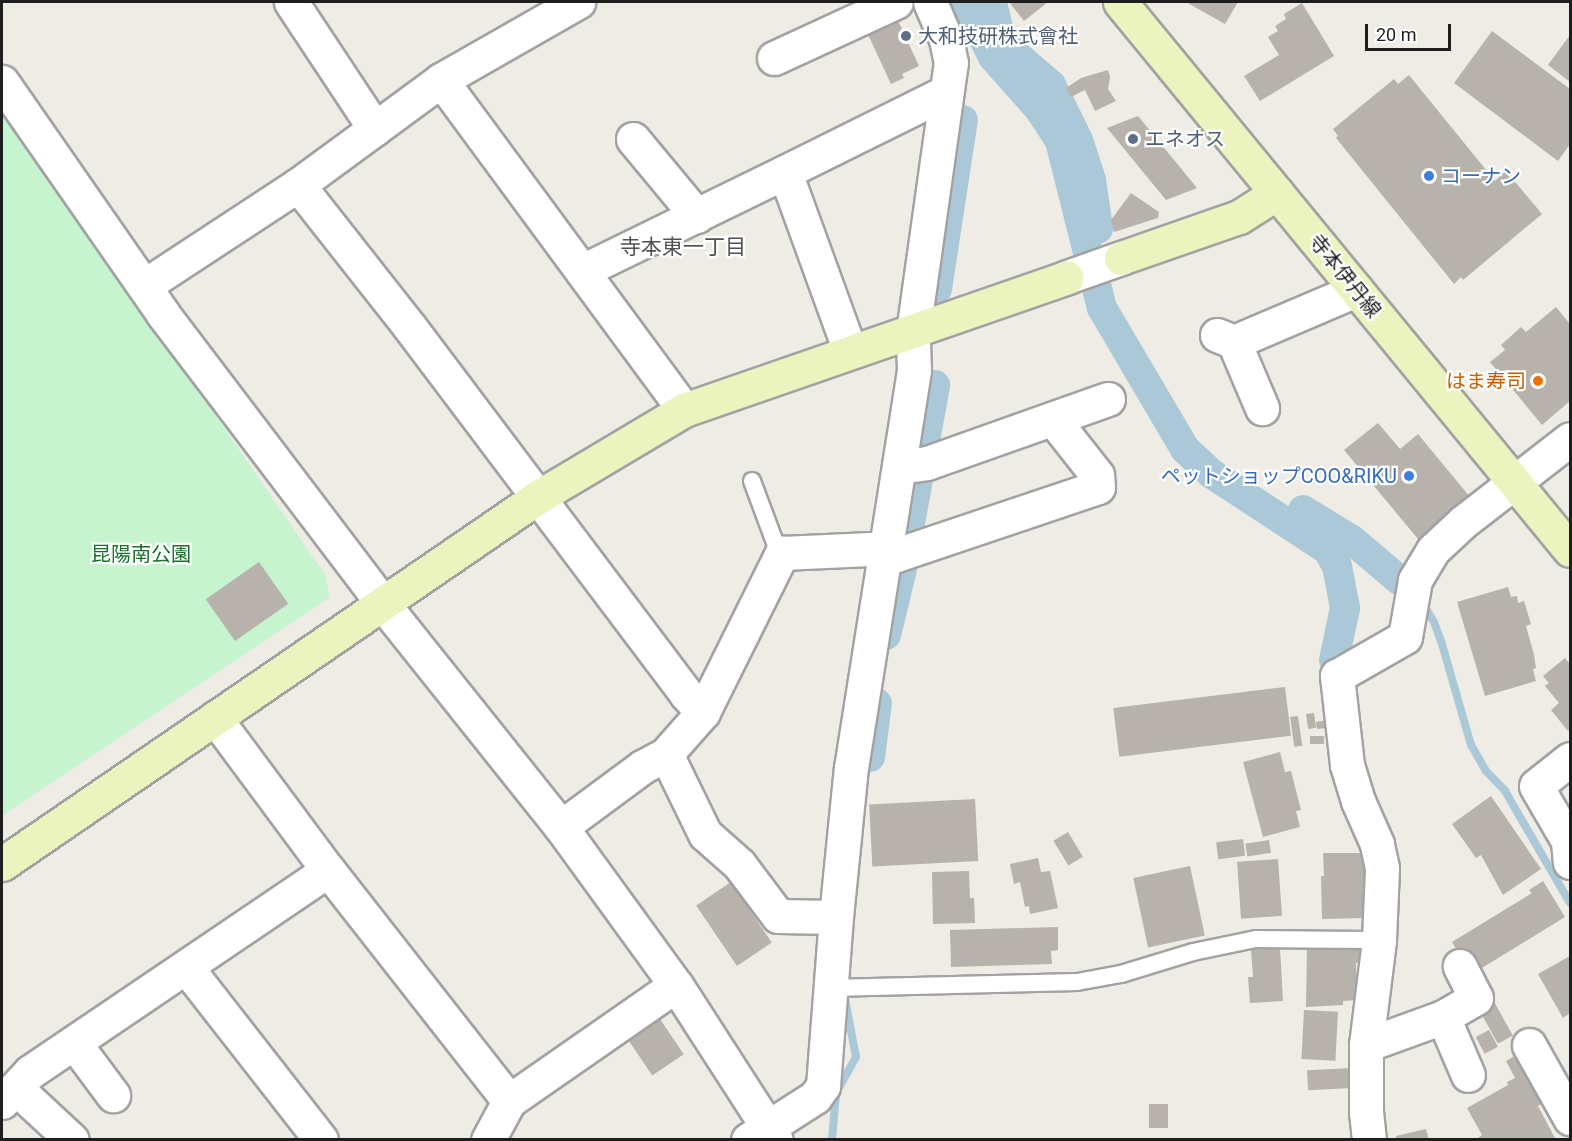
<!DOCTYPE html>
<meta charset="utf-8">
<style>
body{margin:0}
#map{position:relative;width:1572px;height:1141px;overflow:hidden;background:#eeece5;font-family:Roboto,"Noto Sans JP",sans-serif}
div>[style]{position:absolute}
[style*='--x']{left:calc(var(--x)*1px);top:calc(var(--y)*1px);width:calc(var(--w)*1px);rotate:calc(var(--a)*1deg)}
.park>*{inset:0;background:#c6f4cf}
.stream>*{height:8px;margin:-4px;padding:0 4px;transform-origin:4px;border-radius:4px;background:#aac8d8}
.canal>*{height:30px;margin:-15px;padding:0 15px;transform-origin:15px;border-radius:15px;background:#aac8d8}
.building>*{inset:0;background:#b7b2ab;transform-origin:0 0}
.roads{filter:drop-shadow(2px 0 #a2a2a2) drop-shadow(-2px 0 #a2a2a2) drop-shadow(0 2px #a2a2a2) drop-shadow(0 -2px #a2a2a2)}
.lane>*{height:16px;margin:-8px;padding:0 8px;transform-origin:8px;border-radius:8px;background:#fff}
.street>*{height:33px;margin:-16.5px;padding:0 16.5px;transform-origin:16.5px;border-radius:16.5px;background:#fff}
.secondary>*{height:33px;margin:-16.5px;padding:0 16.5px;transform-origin:16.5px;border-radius:16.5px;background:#ebf3be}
.dots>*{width:16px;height:16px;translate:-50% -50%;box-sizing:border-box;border:3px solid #fff;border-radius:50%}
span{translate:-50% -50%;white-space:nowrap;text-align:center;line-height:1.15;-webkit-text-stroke:4.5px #fff;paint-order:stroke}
.service-label{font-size:20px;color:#4e5e75}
.left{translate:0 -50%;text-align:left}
.shop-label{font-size:20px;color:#366cbe}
.right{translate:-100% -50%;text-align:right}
.street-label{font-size:20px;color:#1e1e1e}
.food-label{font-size:20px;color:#c56008}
.park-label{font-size:20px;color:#167328}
.neighbourhood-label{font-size:21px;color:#515151}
.frame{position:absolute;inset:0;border:3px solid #1e1e1e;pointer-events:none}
.scale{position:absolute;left:1365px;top:24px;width:86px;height:27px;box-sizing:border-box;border:3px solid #1e1e1e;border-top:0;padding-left:8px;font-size:18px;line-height:21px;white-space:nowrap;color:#1e1e1e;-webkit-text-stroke:4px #fff;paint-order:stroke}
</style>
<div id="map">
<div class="park">
<div style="clip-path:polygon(2px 105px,326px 576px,329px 598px,2px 816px)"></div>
</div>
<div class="stream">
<div style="--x:1422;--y:602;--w:23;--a:59"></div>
<div style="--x:1434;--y:622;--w:23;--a:70"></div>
<div style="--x:1442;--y:644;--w:105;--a:74"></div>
<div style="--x:1471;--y:745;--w:30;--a:60"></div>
<div style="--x:1486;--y:771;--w:28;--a:46"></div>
<div style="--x:1505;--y:791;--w:129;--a:59.9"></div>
<div style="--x:832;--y:1140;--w:47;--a:-85.1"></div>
<div style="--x:836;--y:1093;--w:41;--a:-60.9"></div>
<div style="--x:856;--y:1057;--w:59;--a:-100.7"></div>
</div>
<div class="canal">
<div style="--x:965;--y:2;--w:62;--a:63"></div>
<div style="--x:993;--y:57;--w:71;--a:48.4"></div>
<div style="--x:1040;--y:110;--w:37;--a:57"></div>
<div style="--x:1060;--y:141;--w:172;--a:75.9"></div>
<div style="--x:1102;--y:308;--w:164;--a:59.5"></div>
<div style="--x:1185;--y:449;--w:37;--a:43"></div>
<div style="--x:1212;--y:474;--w:139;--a:33.2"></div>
<div style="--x:1328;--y:550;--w:18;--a:61"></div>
<div style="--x:1337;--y:566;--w:43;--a:79.2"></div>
<div style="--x:1345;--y:608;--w:53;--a:101.9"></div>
<div style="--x:992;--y:2;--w:27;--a:77"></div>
<div style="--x:998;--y:28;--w:22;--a:63"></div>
<div style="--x:1008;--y:48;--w:57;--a:40.7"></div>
<div style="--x:1051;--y:85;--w:61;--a:63.9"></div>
<div style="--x:1078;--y:140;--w:42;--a:72"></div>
<div style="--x:1091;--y:180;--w:49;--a:81.7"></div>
<div style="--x:937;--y:289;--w:171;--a:-81.3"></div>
<div style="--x:1303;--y:510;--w:57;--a:31.5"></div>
<div style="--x:1352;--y:540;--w:62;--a:40.4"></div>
<div style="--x:886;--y:635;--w:64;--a:-76.4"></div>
<div style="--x:901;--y:573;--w:191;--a:-79.7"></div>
<div style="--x:870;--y:757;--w:54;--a:-82.6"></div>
</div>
<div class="building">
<div style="clip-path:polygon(1009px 2px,1048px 2px,1024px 21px)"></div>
<div style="clip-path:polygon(1186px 2px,1238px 2px,1225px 24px)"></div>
<div style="clip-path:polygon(1302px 3px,1334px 56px,1260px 101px,1244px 76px,1279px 55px,1268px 37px,1278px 31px,1275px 26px,1286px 19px,1284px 14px)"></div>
<div style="clip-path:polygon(895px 14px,919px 66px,902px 74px,904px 78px,891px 84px,865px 28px)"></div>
<div style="clip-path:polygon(1492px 31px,1570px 89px,1570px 144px,1558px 161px,1454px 83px)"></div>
<div style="clip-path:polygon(1570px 35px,1570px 82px,1548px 65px)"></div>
<div style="clip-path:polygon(1108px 70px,1110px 77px,1108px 89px,1116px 101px,1095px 111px,1085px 90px,1071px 97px,1066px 88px,1081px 78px)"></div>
<div style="clip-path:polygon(1409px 75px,1495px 181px,1506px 171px,1542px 214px,1463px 280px,1461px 277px,1454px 284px,1336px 138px,1338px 136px,1333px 129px,1394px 79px,1398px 84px)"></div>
<div style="clip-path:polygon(1138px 116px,1197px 188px,1166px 200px,1107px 128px)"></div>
<div style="clip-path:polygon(1131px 193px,1159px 212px,1158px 218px,1114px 232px,1111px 220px)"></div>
<div style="clip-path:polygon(1556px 307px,1570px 324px,1570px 401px,1542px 425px,1490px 362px,1505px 350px,1501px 345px,1521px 327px,1526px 332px)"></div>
<div style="clip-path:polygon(1378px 423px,1400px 449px,1418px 434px,1474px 502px,1423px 545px,1344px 450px)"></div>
<div style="left:259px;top:562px;width:51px;height:65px;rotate:55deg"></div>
<div style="clip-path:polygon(1508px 587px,1511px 597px,1517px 596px,1518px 603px,1524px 601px,1531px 624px,1526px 626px,1534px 655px,1536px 668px,1533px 669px,1536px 681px,1485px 696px,1457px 602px)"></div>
<div style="clip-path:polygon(1565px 658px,1570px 664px,1570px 728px,1568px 731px,1551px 710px,1559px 703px,1545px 686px,1549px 683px,1543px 676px)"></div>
<div style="left:1285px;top:687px;width:49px;height:173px;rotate:83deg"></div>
<div style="left:1314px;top:713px;width:15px;height:8px;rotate:82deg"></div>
<div style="left:1298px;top:716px;width:30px;height:8px;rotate:82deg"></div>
<div style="clip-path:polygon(1328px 720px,1328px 728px,1317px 729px,1316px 722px)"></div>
<div style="left:1324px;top:736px;width:8px;height:14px;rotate:90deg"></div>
<div style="clip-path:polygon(1280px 752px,1285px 772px,1291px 771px,1301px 810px,1296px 811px,1300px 827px,1263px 837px,1243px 762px)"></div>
<div style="clip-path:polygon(1491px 796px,1541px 869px,1503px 895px,1481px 855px,1476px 858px,1452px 824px)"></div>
<div style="left:975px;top:799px;width:62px;height:106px;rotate:87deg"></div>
<div style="left:1068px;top:832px;width:29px;height:17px;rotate:59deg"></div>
<div style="left:1243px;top:839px;width:17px;height:27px;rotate:83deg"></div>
<div style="left:1269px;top:840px;width:13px;height:24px;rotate:81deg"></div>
<div style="clip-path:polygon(1323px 853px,1364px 853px,1365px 918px,1322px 919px,1321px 876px,1324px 876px)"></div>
<div style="clip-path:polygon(1038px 858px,1041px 872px,1050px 871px,1058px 908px,1030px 914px,1029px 906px,1025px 907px,1020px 882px,1014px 884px,1010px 864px)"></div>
<div style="left:1278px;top:859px;width:57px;height:41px;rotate:86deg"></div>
<div style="left:1190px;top:866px;width:71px;height:58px;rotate:78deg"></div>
<div style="clip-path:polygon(969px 871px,970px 898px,974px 898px,975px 923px,933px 924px,932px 872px)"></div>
<div style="clip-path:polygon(1543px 881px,1565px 917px,1472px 974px,1452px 942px,1532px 893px,1529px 890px)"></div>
<div style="left:731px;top:882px;width:73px;height:42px;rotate:56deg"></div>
<div style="clip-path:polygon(1058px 927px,1058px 950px,1051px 951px,1052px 964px,951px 967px,950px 930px)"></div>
<div style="clip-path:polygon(1366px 942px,1367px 962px,1356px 963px,1357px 1000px,1343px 1001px,1343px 1005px,1306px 1007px,1307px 947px)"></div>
<div style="clip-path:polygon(1280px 948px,1283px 1001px,1250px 1003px,1248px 977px,1253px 977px,1251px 949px)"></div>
<div style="clip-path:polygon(1570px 956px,1570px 1013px,1563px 1018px,1538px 974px)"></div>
<div style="left:1492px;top:998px;width:43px;height:17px;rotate:61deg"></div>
<div style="left:1304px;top:1010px;width:34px;height:49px;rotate:3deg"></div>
<div style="left:658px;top:1016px;width:46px;height:38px;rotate:56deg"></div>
<div style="left:1489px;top:1030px;width:19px;height:15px;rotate:62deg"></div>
<div style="clip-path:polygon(1525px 1050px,1551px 1098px,1538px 1106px,1556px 1140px,1475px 1140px,1482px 1135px,1467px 1108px,1508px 1085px,1507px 1082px,1515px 1078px,1506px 1061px)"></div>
<div style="left:1352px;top:1068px;width:20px;height:45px;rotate:87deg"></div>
<div style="left:1149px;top:1104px;width:19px;height:24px"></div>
<div style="clip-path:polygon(1426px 1129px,1429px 1140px,1397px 1140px,1396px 1136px)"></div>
</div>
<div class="roads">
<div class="lane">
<div style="--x:752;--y:481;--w:72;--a:69.5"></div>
<div style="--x:777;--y:548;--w:7;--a:45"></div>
<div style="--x:830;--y:988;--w:247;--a:-1.4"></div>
<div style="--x:1077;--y:982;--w:45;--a:-10.3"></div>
<div style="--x:1121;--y:974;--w:75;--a:-17"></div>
<div style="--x:1193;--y:952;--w:64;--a:-11.7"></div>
<div style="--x:1256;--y:939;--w:123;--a:0.5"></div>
</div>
<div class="street">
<div style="--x:291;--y:2;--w:152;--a:56.5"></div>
<div style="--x:774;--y:58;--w:134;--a:-24.7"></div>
<div style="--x:441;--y:80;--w:410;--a:53.6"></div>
<div style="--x:2;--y:82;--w:282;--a:55.2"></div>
<div style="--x:163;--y:314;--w:364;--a:52.8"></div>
<div style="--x:383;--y:604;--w:285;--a:51.4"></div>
<div style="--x:561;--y:827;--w:195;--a:54"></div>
<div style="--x:676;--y:985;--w:184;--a:57.2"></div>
<div style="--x:633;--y:139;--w:100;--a:50.3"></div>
<div style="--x:298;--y:185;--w:179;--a:51.8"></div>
<div style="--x:409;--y:326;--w:461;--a:53"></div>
<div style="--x:686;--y:694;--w:25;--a:47"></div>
<div style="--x:582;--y:271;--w:226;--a:-26"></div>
<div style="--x:1067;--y:277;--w:57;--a:-19.4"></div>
<div style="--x:144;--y:286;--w:184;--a:-33.3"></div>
<div style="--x:298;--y:185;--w:177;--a:-36.3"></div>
<div style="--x:441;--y:80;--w:158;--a:-29.7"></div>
<div style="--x:1217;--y:335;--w:18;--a:22"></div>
<div style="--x:1234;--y:342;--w:133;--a:-23.1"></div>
<div style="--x:1234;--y:342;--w:72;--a:67"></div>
<div style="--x:850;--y:351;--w:190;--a:-110"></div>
<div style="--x:785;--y:172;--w:180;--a:-26.4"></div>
<div style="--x:899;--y:467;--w:28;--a:-8"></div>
<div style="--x:927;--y:463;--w:192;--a:-19.5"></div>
<div style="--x:215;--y:718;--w:189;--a:53.4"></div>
<div style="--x:328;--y:870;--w:293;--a:51.9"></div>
<div style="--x:509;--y:1101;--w:203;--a:-34.8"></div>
<div style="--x:666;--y:754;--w:89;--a:64"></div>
<div style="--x:705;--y:834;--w:45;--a:41.4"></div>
<div style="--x:739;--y:864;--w:65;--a:53.1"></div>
<div style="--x:778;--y:916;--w:58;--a:1"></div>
<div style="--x:1570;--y:759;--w:43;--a:141.5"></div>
<div style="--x:1536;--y:786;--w:64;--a:59.8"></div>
<div style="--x:1568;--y:841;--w:21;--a:85"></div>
<div style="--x:561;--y:827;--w:101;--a:-36.5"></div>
<div style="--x:642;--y:767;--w:27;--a:-28"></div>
<div style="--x:666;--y:754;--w:56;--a:-48.6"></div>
<div style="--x:703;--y:712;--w:178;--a:-63.6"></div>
<div style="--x:782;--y:553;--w:88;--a:-2.6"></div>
<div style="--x:870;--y:549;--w:27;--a:13"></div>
<div style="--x:896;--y:555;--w:213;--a:-18.6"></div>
<div style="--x:1098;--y:487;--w:12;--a:-95"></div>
<div style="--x:1097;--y:475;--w:71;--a:-128.2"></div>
<div style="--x:186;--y:967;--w:219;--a:52"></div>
<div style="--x:1443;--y:1017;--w:63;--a:66.7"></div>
<div style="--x:75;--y:1044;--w:64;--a:53.3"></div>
<div style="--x:1366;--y:1045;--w:82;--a:-20"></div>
<div style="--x:1443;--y:1017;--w:38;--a:-30"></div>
<div style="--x:1476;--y:998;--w:36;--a:-117"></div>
<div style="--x:1529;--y:1045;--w:84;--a:60.7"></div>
<div style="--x:16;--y:1088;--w:76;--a:42.9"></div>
<div style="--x:2;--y:1102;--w:41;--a:-47"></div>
<div style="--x:30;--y:1072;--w:360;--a:-34.1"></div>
<div style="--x:488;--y:1140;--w:44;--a:-61.7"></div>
<div style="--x:748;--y:1140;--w:80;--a:-32.7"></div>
<div style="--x:815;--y:1097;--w:14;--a:-54"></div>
<div style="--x:823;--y:1086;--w:169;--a:-85.6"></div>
<div style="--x:836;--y:917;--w:150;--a:-84.3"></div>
<div style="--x:851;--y:768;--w:403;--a:-81"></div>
<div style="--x:914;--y:370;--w:38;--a:-92"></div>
<div style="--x:913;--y:332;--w:272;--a:-82"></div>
<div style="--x:951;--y:63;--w:25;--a:-102"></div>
<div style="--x:946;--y:39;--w:40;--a:-113.4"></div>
<div style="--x:1369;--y:1140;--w:27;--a:-96"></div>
<div style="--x:1366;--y:1113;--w:68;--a:-90"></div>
<div style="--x:1366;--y:1045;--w:106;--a:-82.9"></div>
<div style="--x:1379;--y:940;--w:72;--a:-87.6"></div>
<div style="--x:1382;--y:868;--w:25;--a:-102"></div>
<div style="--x:1377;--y:844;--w:47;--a:-113.8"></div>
<div style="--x:1358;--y:801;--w:38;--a:-107"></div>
<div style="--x:1347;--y:765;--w:90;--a:-96.4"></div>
<div style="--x:1337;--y:676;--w:78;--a:-29.8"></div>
<div style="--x:1405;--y:637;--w:58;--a:-80"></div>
<div style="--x:1415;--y:580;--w:35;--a:-59"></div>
<div style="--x:1433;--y:550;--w:41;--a:-43"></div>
<div style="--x:1463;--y:522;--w:135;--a:-37.8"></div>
</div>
<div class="secondary">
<div style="--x:1120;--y:2;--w:709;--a:50.61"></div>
<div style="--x:1121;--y:258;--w:125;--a:-19.2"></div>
<div style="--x:1239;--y:217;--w:45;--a:-32.3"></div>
<div style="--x:2;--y:864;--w:650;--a:-34.4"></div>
<div style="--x:538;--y:497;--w:170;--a:-30.8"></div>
<div style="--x:684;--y:410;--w:405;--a:-19.1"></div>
</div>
</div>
<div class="dots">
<div style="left:906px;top:36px;background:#5c6f8a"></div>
<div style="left:1133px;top:139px;background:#5c6f8a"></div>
<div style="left:1429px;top:176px;background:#3f7fe0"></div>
<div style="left:1538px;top:381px;background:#e8710a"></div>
<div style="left:1409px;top:476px;background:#3f7fe0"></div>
</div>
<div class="service-label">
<span class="left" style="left:918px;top:36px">大和技研株式會社</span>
<span class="left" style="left:1145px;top:139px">エネオス</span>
</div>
<div class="shop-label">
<span class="left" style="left:1441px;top:176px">コーナン</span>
<span class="right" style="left:1397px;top:476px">ペットショップCOO&amp;RIKU</span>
</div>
<div class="street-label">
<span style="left:1345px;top:276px;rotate:51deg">寺本伊丹線</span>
</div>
<div class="food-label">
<span class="right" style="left:1526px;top:381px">はま寿司</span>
</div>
<div class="park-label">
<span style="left:141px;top:554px">昆陽南公園</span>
</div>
<div class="neighbourhood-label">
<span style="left:683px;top:247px">寺本東一丁目</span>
</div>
<div class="frame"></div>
<div class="scale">20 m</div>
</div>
